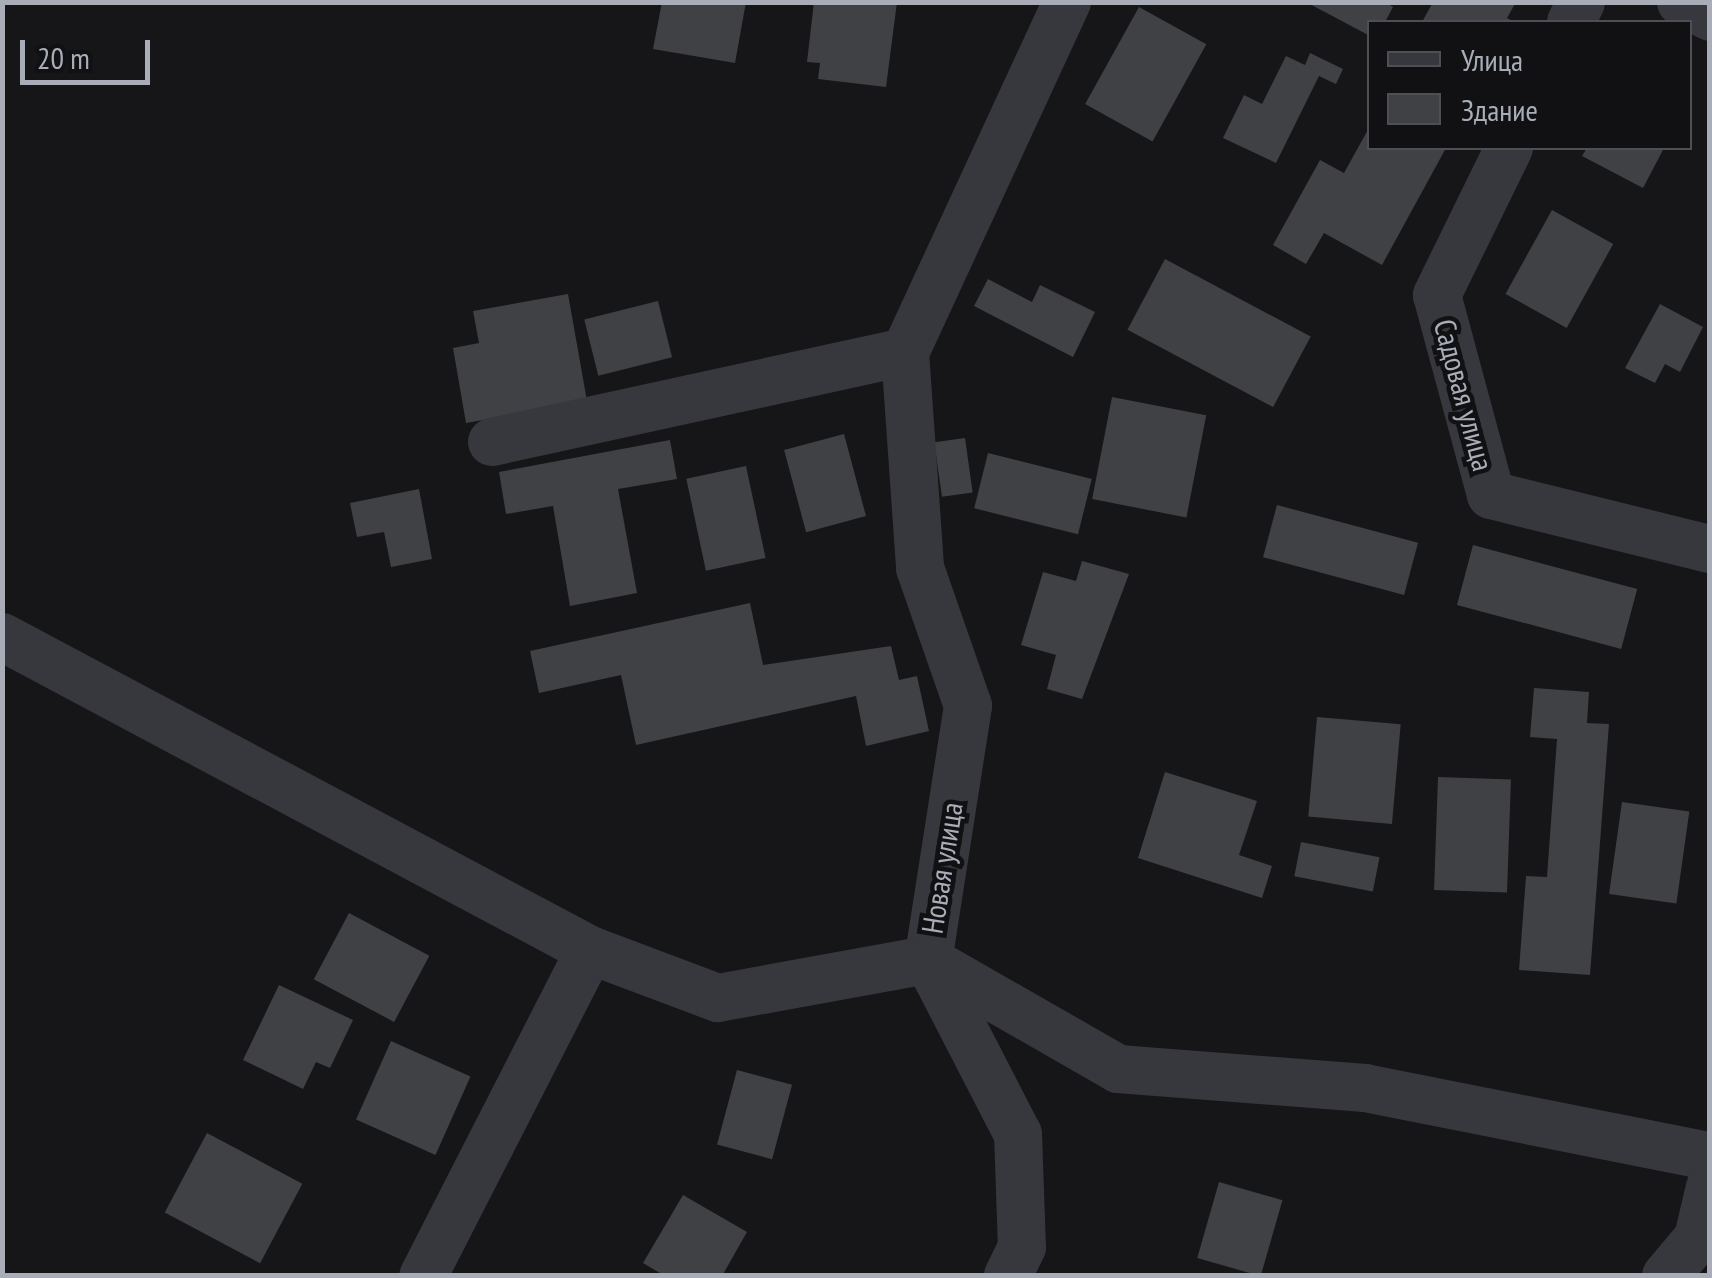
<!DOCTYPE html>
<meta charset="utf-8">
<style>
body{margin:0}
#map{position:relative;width:1712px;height:1278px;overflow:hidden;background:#161618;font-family:"PT Sans Narrow",sans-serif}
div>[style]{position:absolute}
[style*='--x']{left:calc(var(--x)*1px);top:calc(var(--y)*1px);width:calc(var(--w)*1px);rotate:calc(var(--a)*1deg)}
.building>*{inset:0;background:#404145;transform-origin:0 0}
.street>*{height:48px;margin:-24px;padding:0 24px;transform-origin:24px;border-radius:24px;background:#37383d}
span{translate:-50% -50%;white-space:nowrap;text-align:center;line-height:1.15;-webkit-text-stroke:9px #111113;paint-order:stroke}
.street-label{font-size:30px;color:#a8adb8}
.frame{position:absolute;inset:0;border:5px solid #a8adb8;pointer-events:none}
.legend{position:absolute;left:1367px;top:20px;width:325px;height:130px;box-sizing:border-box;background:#111113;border:2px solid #4d4f55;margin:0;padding:12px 18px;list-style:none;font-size:30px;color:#a8adb8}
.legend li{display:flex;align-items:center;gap:20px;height:50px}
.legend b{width:50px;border:2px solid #4d4f55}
.scale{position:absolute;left:20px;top:40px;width:130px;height:45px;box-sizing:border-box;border:5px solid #a8adb8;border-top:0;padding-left:12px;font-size:30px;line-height:35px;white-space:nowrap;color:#a8adb8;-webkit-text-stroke:8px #111113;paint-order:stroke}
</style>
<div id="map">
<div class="building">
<div style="clip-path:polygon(662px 2px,746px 2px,735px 63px,653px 49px)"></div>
<div style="clip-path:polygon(814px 2px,897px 2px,886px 87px,818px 79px,820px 63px,807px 62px)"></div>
<div style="clip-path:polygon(1306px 2px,1385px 2px,1393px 7px,1385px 22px,1370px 22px,1370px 36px)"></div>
<div style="clip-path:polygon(1433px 2px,1516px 2px,1507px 18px,1515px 22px,1422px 22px)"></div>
<div style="left:1139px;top:7px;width:77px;height:111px;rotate:29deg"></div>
<div style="clip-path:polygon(1310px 53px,1343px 69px,1336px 84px,1319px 76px,1276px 163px,1223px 138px,1244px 95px,1262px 104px,1286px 56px,1305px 65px)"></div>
<div style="clip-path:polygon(1370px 126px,1370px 148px,1446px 148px,1382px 265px,1324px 233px,1306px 264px,1273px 245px,1320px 160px,1344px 173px)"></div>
<div style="clip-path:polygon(1587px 148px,1664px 148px,1643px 188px,1582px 156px)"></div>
<div style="left:1552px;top:210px;width:70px;height:96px;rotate:29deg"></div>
<div style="left:1165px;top:259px;width:165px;height:80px;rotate:28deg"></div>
<div style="clip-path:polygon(988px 279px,1032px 302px,1040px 285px,1095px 312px,1073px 357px,974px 306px)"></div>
<div style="clip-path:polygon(568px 294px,587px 401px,466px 423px,453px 348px,479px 343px,473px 311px)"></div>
<div style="left:658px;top:301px;width:58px;height:76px;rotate:76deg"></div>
<div style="clip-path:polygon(1660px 304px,1703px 327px,1680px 372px,1665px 364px,1655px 383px,1625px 368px)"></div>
<div style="left:1112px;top:397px;width:96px;height:104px;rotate:11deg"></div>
<div style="left:844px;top:434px;width:85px;height:62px;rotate:75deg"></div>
<div style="left:965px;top:438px;width:55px;height:31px;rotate:82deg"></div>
<div style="clip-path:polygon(670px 440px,677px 479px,618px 489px,637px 593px,570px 606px,553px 506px,506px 514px,499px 472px)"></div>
<div style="left:988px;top:453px;width:107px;height:57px;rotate:14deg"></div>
<div style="left:746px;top:466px;width:94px;height:61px;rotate:78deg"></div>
<div style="clip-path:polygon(419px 489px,432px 559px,391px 567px,384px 532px,357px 537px,350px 503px)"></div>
<div style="left:1277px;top:505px;width:146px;height:54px;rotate:15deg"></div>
<div style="left:1473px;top:545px;width:170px;height:62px;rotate:15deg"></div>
<div style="clip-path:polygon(1082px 561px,1129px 574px,1082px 699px,1047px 689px,1056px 655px,1021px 645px,1043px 572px,1076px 581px)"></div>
<div style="clip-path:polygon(750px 603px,763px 665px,891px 646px,899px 680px,917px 676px,929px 731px,866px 746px,856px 696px,636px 745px,621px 675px,539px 693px,530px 651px)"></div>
<div style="clip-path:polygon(1534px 688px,1589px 692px,1587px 723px,1609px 724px,1590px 975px,1519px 970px,1526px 876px,1547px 877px,1557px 739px,1530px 737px)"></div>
<div style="left:1317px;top:717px;width:84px;height:100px;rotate:5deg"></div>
<div style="clip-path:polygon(1165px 772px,1257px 801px,1239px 855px,1272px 866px,1262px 898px,1138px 858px)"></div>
<div style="left:1438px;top:777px;width:73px;height:113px;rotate:2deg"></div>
<div style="left:1622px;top:802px;width:68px;height:93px;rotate:8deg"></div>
<div style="left:1301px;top:842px;width:80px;height:35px;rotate:11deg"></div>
<div style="left:349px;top:913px;width:91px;height:75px;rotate:28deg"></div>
<div style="clip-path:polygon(279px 985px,353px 1020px,330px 1068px,316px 1062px,303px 1089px,243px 1060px)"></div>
<div style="left:391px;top:1041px;width:87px;height:86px;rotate:24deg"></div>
<div style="left:737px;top:1070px;width:57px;height:77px;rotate:15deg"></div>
<div style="left:207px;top:1133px;width:108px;height:90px;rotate:28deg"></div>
<div style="left:1219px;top:1182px;width:66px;height:79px;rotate:16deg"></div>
<div style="clip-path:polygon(683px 1195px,747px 1232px,722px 1276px,665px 1276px,643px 1263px)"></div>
</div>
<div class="street">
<div style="--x:1067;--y:2;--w:386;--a:114.8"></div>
<div style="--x:905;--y:352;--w:217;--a:86"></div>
<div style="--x:920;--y:568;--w:146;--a:70.8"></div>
<div style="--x:968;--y:706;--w:257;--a:98.9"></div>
<div style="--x:928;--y:960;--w:219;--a:29.8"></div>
<div style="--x:1118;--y:1069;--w:248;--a:4.4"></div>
<div style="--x:1365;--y:1088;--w:352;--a:11.2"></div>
<div style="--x:1681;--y:2;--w:33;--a:27"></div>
<div style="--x:1571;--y:22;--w:22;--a:-63"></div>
<div style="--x:1509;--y:148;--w:164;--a:116.1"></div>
<div style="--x:1437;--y:295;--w:207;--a:74.9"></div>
<div style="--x:1491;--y:495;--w:226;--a:13.9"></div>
<div style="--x:492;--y:442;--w:423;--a:-12.3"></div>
<div style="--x:2;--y:637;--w:666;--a:28.03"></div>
<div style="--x:590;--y:950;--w:366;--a:117.1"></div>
<div style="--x:590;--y:950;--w:137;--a:20.6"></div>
<div style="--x:718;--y:998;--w:213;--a:-10.3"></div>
<div style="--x:928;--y:960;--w:196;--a:62.7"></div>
<div style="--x:1018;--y:1134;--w:113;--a:88"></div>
<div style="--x:1022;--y:1247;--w:32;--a:116"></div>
<div style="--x:1666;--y:1276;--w:50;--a:-49.9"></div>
<div style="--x:1698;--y:1238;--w:52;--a:-76.8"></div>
</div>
<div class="street-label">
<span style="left:1464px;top:395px;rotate:75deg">Садовая улица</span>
<span style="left:942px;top:868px;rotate:-81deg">Новая улица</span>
</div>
<div class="frame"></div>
<ul class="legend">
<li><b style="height:12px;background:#37383d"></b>Улица</li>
<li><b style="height:28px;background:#404145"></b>Здание</li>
</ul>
<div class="scale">20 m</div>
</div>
